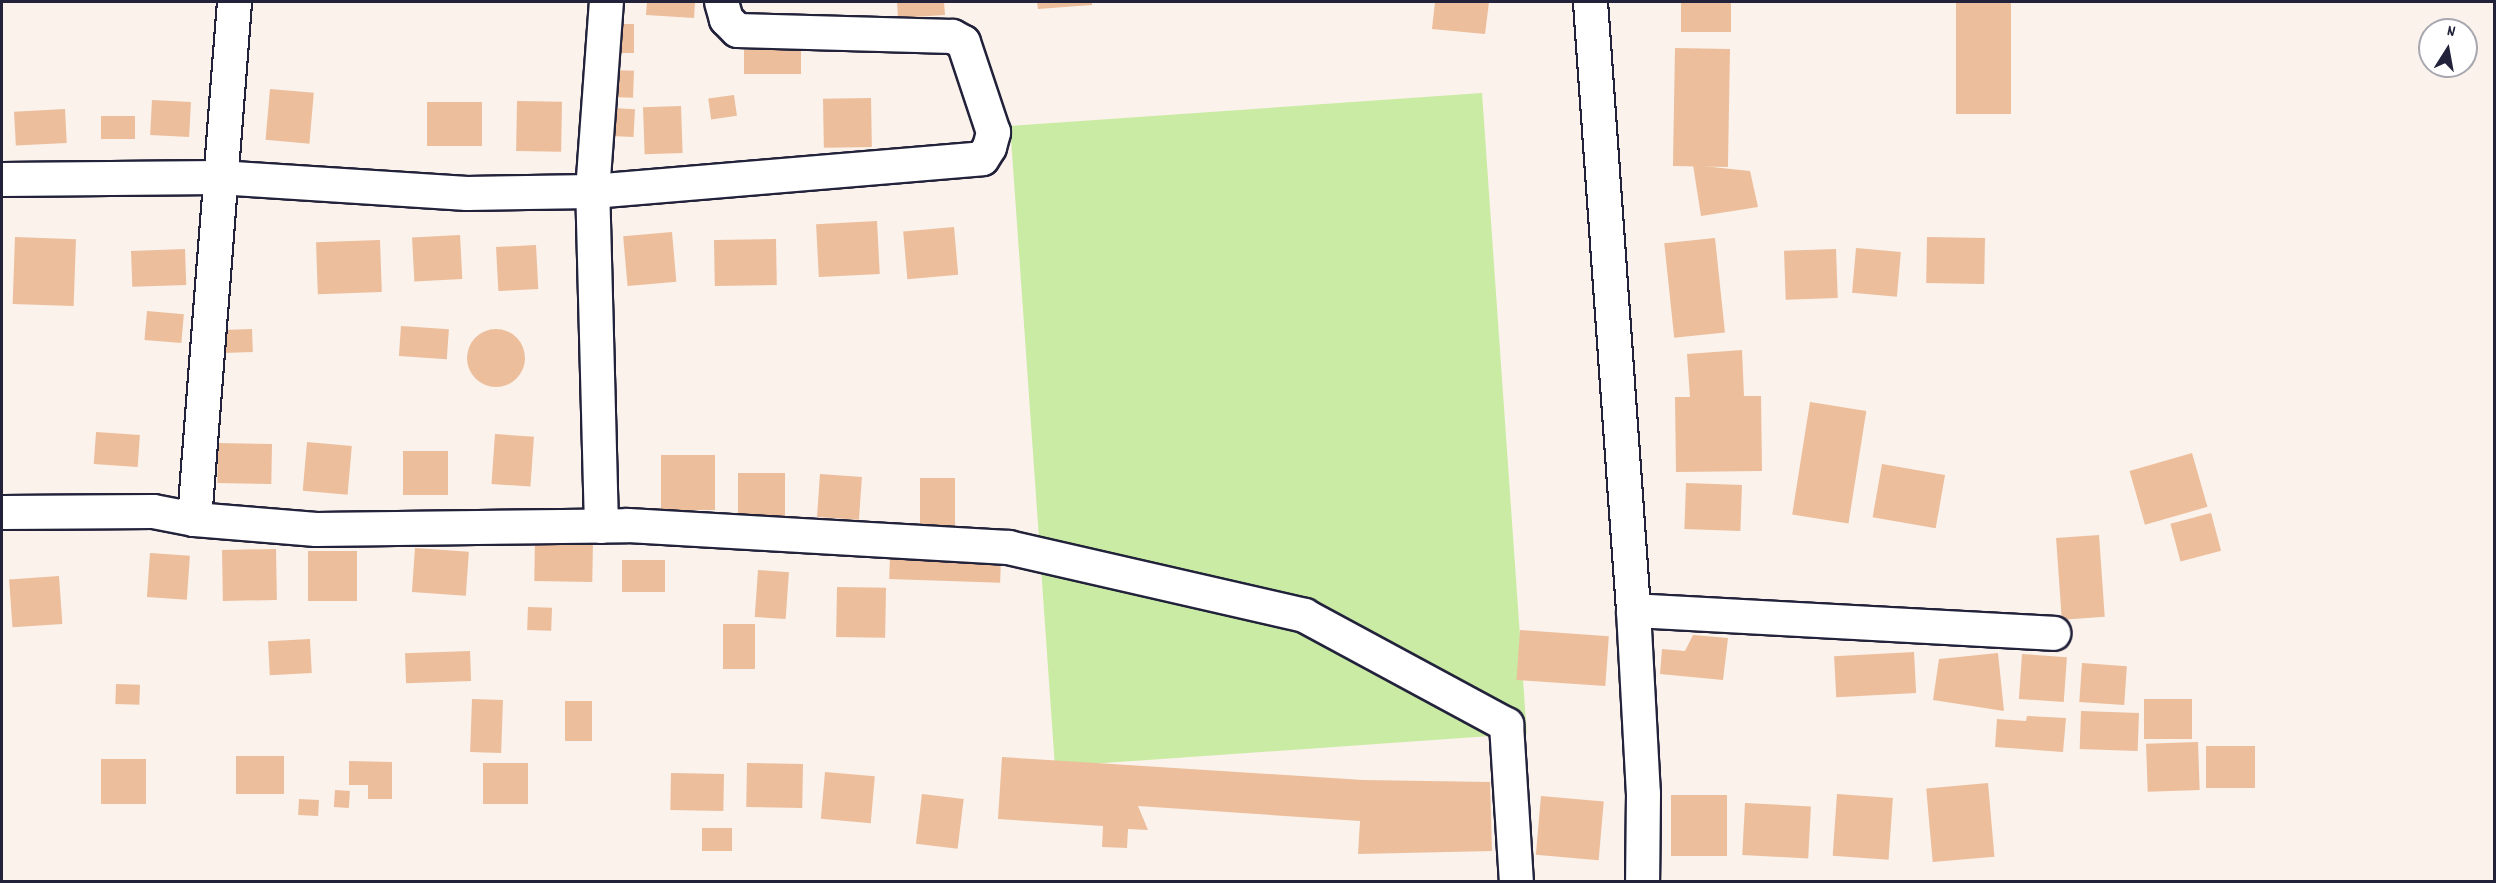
<!DOCTYPE html>
<style>
body{margin:0}
#map{position:relative;width:2496px;height:883px;overflow:hidden;background:#fbf2eb;font-family:Dekko,sans-serif}
div>[style]{position:absolute}
[style*='--x']{left:calc(var(--x)*1px);top:calc(var(--y)*1px);width:calc(var(--w)*1px);rotate:calc(var(--a)*1deg)}
.green>*{inset:0;background:#caeba3;transform-origin:0 0}
.building>*{inset:0;background:#ecbe9c;transform-origin:0 0}
.round{border-radius:50%}
.roads{filter:drop-shadow(2px 0 #22223b) drop-shadow(-2px 0 #22223b) drop-shadow(0 2px #22223b) drop-shadow(0 -2px #22223b)}
.minor>*{height:33px;margin:-16.5px;padding:0 16.5px;transform-origin:16.5px;border-radius:16.5px;background:#fff}
span{translate:-50% -50%;white-space:nowrap;text-align:center;line-height:1.15;-webkit-text-stroke:4.5px #fff;paint-order:stroke}
.frame{position:absolute;inset:0;border:3px solid #22223b;pointer-events:none}
.north{position:absolute;left:2418px;top:18px;width:60px;height:60px;box-sizing:border-box;background:#fff;border:2px solid #a7a7b1;border-radius:50%;rotate:11deg;font-size:16px;font-weight:700;line-height:24px;text-align:center;color:#22223b}
.north::after{content:'';display:block;margin:auto;width:21px;height:27px;background:#22223b;clip-path:polygon(50% 0,100% 100%,50% 72%,0 100%)}
</style>
<div id="map">
<div class="green">
<div style="left:1482px;top:93px;width:642px;height:473px;rotate:86deg"></div>
</div>
<div class="building">
<div style="clip-path:polygon(647px 2px,695px 2px,694px 18px,646px 15px)"></div>
<div style="clip-path:polygon(897px 2px,944px 2px,945px 15px,898px 18px)"></div>
<div style="clip-path:polygon(1037px 2px,1092px 2px,1092px 5px,1038px 9px)"></div>
<div style="clip-path:polygon(1435px 2px,1489px 2px,1485px 34px,1432px 29px)"></div>
<div style="left:1681px;top:2px;width:50px;height:30px"></div>
<div style="left:1956px;top:2px;width:55px;height:112px"></div>
<div style="left:614px;top:24px;width:20px;height:29px"></div>
<div style="left:1675px;top:48px;width:55px;height:118px;rotate:1deg"></div>
<div style="left:744px;top:50px;width:57px;height:24px"></div>
<div style="left:611px;top:70px;width:23px;height:27px;rotate:2deg"></div>
<div style="left:270px;top:89px;width:44px;height:51px;rotate:5deg"></div>
<div style="left:734px;top:95px;width:21px;height:26px;rotate:82deg"></div>
<div style="left:871px;top:98px;width:49px;height:48px;rotate:89deg"></div>
<div style="left:152px;top:100px;width:39px;height:35px;rotate:3deg"></div>
<div style="left:517px;top:101px;width:45px;height:50px;rotate:1deg"></div>
<div style="left:427px;top:102px;width:55px;height:44px"></div>
<div style="left:681px;top:106px;width:47px;height:38px;rotate:88deg"></div>
<div style="left:613px;top:108px;width:22px;height:28px;rotate:3deg"></div>
<div style="left:65px;top:109px;width:34px;height:51px;rotate:87deg"></div>
<div style="left:101px;top:116px;width:34px;height:23px"></div>
<div style="clip-path:polygon(1693px 165px,1750px 171px,1758px 207px,1701px 216px)"></div>
<div style="left:877px;top:221px;width:53px;height:61px;rotate:87deg"></div>
<div style="left:954px;top:227px;width:48px;height:51px;rotate:85deg"></div>
<div style="left:672px;top:232px;width:50px;height:49px;rotate:85deg"></div>
<div style="left:460px;top:235px;width:44px;height:48px;rotate:87deg"></div>
<div style="left:15px;top:237px;width:61px;height:67px;rotate:2deg"></div>
<div style="left:1927px;top:237px;width:58px;height:46px;rotate:1deg"></div>
<div style="left:1715px;top:238px;width:95px;height:51px;rotate:84deg"></div>
<div style="left:776px;top:239px;width:46px;height:62px;rotate:89deg"></div>
<div style="left:380px;top:240px;width:52px;height:64px;rotate:88deg"></div>
<div style="left:536px;top:245px;width:44px;height:40px;rotate:87deg"></div>
<div style="left:1856px;top:248px;width:45px;height:45px;rotate:5deg"></div>
<div style="left:185px;top:249px;width:36px;height:54px;rotate:88deg"></div>
<div style="left:1836px;top:249px;width:49px;height:52px;rotate:88deg"></div>
<div style="left:147px;top:311px;width:37px;height:29px;rotate:5deg"></div>
<div style="left:401px;top:326px;width:48px;height:30px;rotate:4deg"></div>
<div class="round" style="left:467px;top:329px;width:58px;height:58px"></div>
<div style="left:252px;top:329px;width:23px;height:30px;rotate:88deg"></div>
<div style="clip-path:polygon(1742px 350px,1744px 396px,1761px 396px,1762px 471px,1676px 472px,1675px 397px,1690px 397px,1687px 354px)"></div>
<div style="left:1810px;top:402px;width:57px;height:114px;rotate:9deg"></div>
<div style="left:96px;top:432px;width:44px;height:32px;rotate:4deg"></div>
<div style="left:495px;top:434px;width:39px;height:50px;rotate:4deg"></div>
<div style="left:307px;top:442px;width:45px;height:49px;rotate:5deg"></div>
<div style="left:218px;top:443px;width:54px;height:40px;rotate:1deg"></div>
<div style="left:403px;top:451px;width:45px;height:44px"></div>
<div style="left:2192px;top:453px;width:56px;height:65px;rotate:74deg"></div>
<div style="left:661px;top:455px;width:54px;height:55px"></div>
<div style="left:1882px;top:464px;width:64px;height:54px;rotate:10deg"></div>
<div style="left:738px;top:473px;width:47px;height:43px"></div>
<div style="left:820px;top:474px;width:42px;height:43px;rotate:4deg"></div>
<div style="left:955px;top:478px;width:53px;height:35px;rotate:90deg"></div>
<div style="left:1686px;top:483px;width:56px;height:46px;rotate:2deg"></div>
<div style="left:2211px;top:513px;width:39px;height:42px;rotate:75deg"></div>
<div style="left:2099px;top:535px;width:82px;height:43px;rotate:86deg"></div>
<div style="left:535px;top:539px;width:58px;height:42px;rotate:1deg"></div>
<div style="left:415px;top:548px;width:54px;height:44px;rotate:4deg"></div>
<div style="left:276px;top:549px;width:51px;height:54px;rotate:89deg"></div>
<div style="left:308px;top:551px;width:49px;height:50px"></div>
<div style="left:150px;top:553px;width:40px;height:44px;rotate:4deg"></div>
<div style="left:890px;top:556px;width:111px;height:23px;rotate:2deg"></div>
<div style="left:622px;top:560px;width:43px;height:32px"></div>
<div style="left:758px;top:570px;width:31px;height:47px;rotate:4deg"></div>
<div style="left:59px;top:576px;width:48px;height:50px;rotate:86deg"></div>
<div style="left:837px;top:587px;width:49px;height:50px;rotate:1deg"></div>
<div style="left:528px;top:607px;width:24px;height:23px;rotate:2deg"></div>
<div style="left:723px;top:624px;width:32px;height:45px"></div>
<div style="left:1520px;top:630px;width:89px;height:50px;rotate:4deg"></div>
<div style="clip-path:polygon(1693px 635px,1728px 638px,1723px 680px,1660px 674px,1662px 649px,1685px 651px)"></div>
<div style="left:310px;top:639px;width:34px;height:42px;rotate:87deg"></div>
<div style="left:470px;top:651px;width:30px;height:65px;rotate:88deg"></div>
<div style="left:1914px;top:652px;width:41px;height:80px;rotate:87deg"></div>
<div style="clip-path:polygon(1998px 653px,2004px 711px,1933px 700px,1939px 659px)"></div>
<div style="left:2022px;top:654px;width:45px;height:45px;rotate:4deg"></div>
<div style="left:2082px;top:663px;width:45px;height:39px;rotate:4deg"></div>
<div style="left:116px;top:684px;width:24px;height:20px;rotate:2deg"></div>
<div style="left:472px;top:699px;width:31px;height:53px;rotate:2deg"></div>
<div style="left:2144px;top:699px;width:48px;height:40px"></div>
<div style="left:565px;top:701px;width:27px;height:40px"></div>
<div style="left:2081px;top:711px;width:58px;height:38px;rotate:2deg"></div>
<div style="clip-path:polygon(2027px 716px,2066px 718px,2063px 752px,1995px 747px,1997px 719px,2026px 721px)"></div>
<div style="left:2198px;top:742px;width:48px;height:52px;rotate:88deg"></div>
<div style="left:2206px;top:746px;width:49px;height:42px"></div>
<div style="left:236px;top:756px;width:48px;height:38px"></div>
<div style="clip-path:polygon(1002px 757px,1363px 780px,1490px 782px,1492px 851px,1358px 854px,1360px 821px,1138px 806px,1148px 830px,1128px 829px,1127px 848px,1102px 847px,1103px 826px,998px 819px)"></div>
<div style="left:101px;top:759px;width:45px;height:45px"></div>
<div style="clip-path:polygon(349px 761px,392px 762px,392px 799px,368px 799px,368px 785px,349px 785px)"></div>
<div style="left:483px;top:763px;width:45px;height:41px"></div>
<div style="left:747px;top:763px;width:56px;height:44px;rotate:1deg"></div>
<div style="left:825px;top:772px;width:50px;height:47px;rotate:5deg"></div>
<div style="left:671px;top:773px;width:53px;height:37px;rotate:1deg"></div>
<div style="left:1988px;top:783px;width:74px;height:62px;rotate:85deg"></div>
<div style="left:335px;top:790px;width:15px;height:17px;rotate:4deg"></div>
<div style="left:922px;top:794px;width:42px;height:50px;rotate:7deg"></div>
<div style="left:1837px;top:794px;width:56px;height:62px;rotate:4deg"></div>
<div style="left:1727px;top:795px;width:61px;height:56px;rotate:90deg"></div>
<div style="left:1541px;top:796px;width:63px;height:59px;rotate:5deg"></div>
<div style="left:299px;top:799px;width:20px;height:16px;rotate:3deg"></div>
<div style="left:1745px;top:803px;width:66px;height:52px;rotate:3deg"></div>
<div style="left:702px;top:828px;width:30px;height:23px"></div>
</div>
<div class="roads">
<div class="minor">
<div style="--x:1590;--y:2;--w:610;--a:85.95"></div>
<div style="--x:1633;--y:610;--w:183;--a:86.9"></div>
<div style="--x:1643;--y:793;--w:89;--a:90.6"></div>
<div style="--x:2;--y:179;--w:216;--a:-0.5"></div>
<div style="--x:218;--y:177;--w:249;--a:3.7"></div>
<div style="--x:466;--y:193;--w:126;--a:-0.9"></div>
<div style="--x:592;--y:191;--w:391;--a:-4.8"></div>
<div style="--x:982;--y:158;--w:13;--a:-58"></div>
<div style="--x:989;--y:147;--w:16;--a:-75"></div>
<div style="--x:993;--y:132;--w:95;--a:-108.4"></div>
<div style="--x:963;--y:42;--w:13;--a:-151"></div>
<div style="--x:952;--y:36;--w:215;--a:-178.4"></div>
<div style="--x:737;--y:30;--w:16;--a:-135"></div>
<div style="--x:726;--y:19;--w:18;--a:-106"></div>
<div style="--x:2;--y:512;--w:151;--a:-0.4"></div>
<div style="--x:153;--y:511;--w:42;--a:11"></div>
<div style="--x:194;--y:519;--w:122;--a:4.7"></div>
<div style="--x:316;--y:529;--w:311;--a:-0.7"></div>
<div style="--x:627;--y:525;--w:382;--a:3.3"></div>
<div style="--x:1008;--y:547;--w:304;--a:12.9"></div>
<div style="--x:1304;--y:615;--w:230;--a:28.4"></div>
<div style="--x:1506;--y:724;--w:158;--a:86.4"></div>
<div style="--x:194;--y:519;--w:519;--a:-85.58"></div>
<div style="--x:601;--y:526;--w:335;--a:-91.5"></div>
<div style="--x:592;--y:191;--w:190;--a:-85.8"></div>
<div style="--x:1633;--y:610;--w:421;--a:3.1"></div>
</div>
</div>
<div class="frame"></div>
<div class="north">N</div>
</div>
